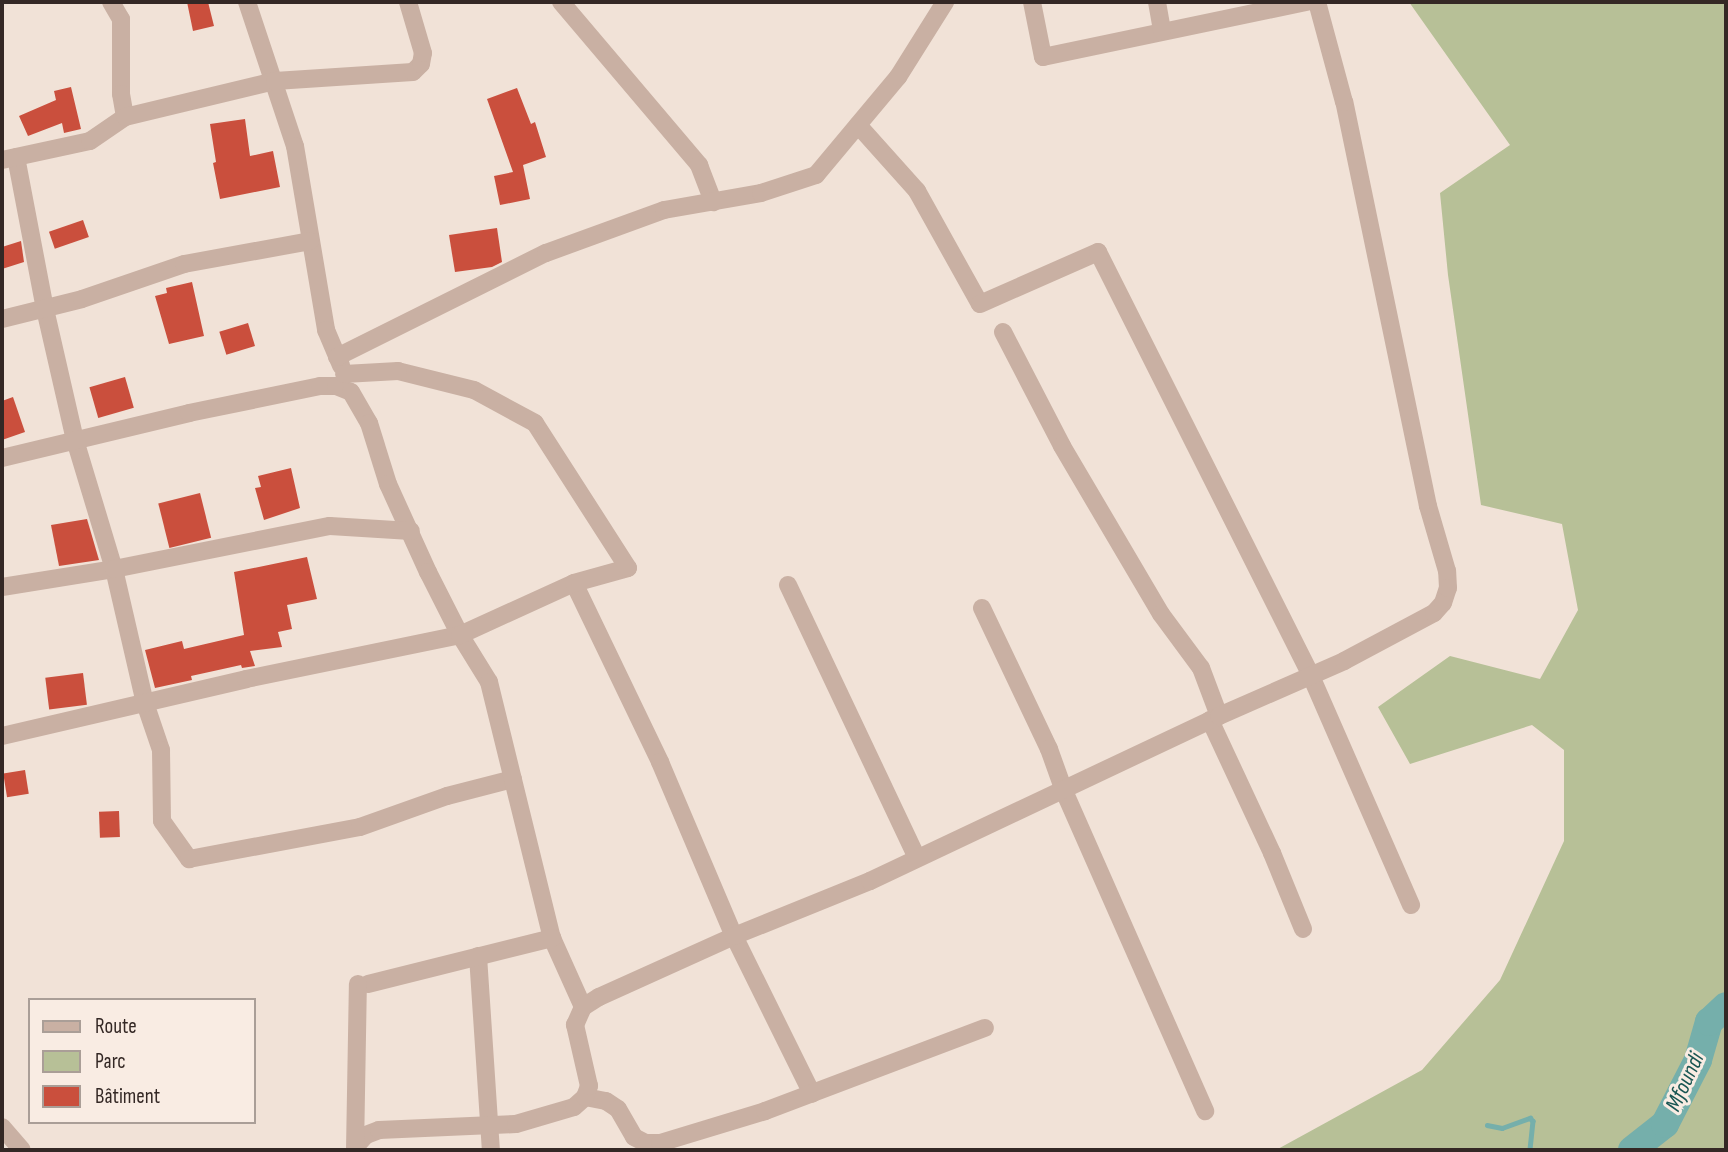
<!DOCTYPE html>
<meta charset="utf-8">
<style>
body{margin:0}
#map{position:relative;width:1728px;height:1152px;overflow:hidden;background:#f1e2d7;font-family:"Sofia Sans Condensed",sans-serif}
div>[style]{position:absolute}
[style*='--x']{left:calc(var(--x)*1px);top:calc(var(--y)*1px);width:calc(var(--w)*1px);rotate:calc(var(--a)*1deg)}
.green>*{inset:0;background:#b7c097}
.stream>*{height:4.5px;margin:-2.25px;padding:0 2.25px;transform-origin:2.25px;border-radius:2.25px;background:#75afab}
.river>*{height:28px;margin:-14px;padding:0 14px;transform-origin:14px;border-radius:14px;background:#75afab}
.building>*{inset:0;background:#ca4f3d;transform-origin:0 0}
.street>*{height:18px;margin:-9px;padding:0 9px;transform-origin:9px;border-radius:9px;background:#c9b0a3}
span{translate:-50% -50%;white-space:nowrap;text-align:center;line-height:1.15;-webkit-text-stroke:6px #f9ece3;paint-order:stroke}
.water-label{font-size:23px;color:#1a5653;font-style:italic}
.frame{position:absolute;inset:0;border:4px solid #342825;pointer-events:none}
.legend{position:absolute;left:28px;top:998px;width:228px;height:126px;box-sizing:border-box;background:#f9ece3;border:2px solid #aa9e97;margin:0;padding:9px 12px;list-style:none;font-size:21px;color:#342825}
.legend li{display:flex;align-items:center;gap:14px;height:35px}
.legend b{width:35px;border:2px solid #aa9e97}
</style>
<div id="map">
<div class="green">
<div style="clip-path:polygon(1409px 2px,1726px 2px,1726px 1150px,1276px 1150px,1422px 1070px,1500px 980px,1564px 841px,1564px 750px,1532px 725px,1410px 764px,1378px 707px,1450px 656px,1540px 679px,1578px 610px,1562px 524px,1481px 505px,1448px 275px,1440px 193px,1510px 145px)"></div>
</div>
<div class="stream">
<div style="--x:1487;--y:1125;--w:15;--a:11"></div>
<div style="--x:1502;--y:1128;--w:30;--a:-20"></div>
<div style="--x:1530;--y:1118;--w:4;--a:45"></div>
<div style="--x:1533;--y:1121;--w:29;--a:96"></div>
</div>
<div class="river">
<div style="--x:1632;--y:1150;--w:42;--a:-38.2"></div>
<div style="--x:1665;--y:1124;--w:72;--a:-62.7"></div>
<div style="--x:1698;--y:1060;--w:40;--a:-74"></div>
<div style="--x:1709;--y:1022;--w:23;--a:-43"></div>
</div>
<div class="building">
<div style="clip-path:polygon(187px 2px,208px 2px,214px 26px,193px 31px)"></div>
<div style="clip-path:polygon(71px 87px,81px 129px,64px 133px,62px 123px,28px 136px,19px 116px,56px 100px,54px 91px)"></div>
<div style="clip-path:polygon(517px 88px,531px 124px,535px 122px,546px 157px,523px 165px,530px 199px,500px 205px,494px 176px,513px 172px,487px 99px)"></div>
<div style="clip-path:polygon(245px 119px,250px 156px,273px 151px,280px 187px,220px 199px,213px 163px,216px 162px,210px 124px)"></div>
<div style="left:83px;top:220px;width:18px;height:36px;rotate:71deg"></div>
<div style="clip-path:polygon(497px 228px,502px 262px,492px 267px,455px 272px,449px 235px)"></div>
<div style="clip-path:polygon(21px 241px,24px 262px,2px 269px,2px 247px)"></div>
<div style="clip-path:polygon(192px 282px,204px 336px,169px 344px,155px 296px,167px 293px,166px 288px)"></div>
<div style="left:248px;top:323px;width:24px;height:30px;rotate:73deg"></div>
<div style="left:125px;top:377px;width:32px;height:37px;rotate:74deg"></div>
<div style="clip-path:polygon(13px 397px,25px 432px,2px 440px,2px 401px)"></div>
<div style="clip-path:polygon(291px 468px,300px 508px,264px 520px,255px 488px,261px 487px,258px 476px)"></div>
<div style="left:200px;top:493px;width:46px;height:43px;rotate:76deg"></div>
<div style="clip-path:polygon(87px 519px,99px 560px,59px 566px,51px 525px)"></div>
<div style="clip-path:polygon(307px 557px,317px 599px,287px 605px,292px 629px,278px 632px,282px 647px,250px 651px,255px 666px,242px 668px,241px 665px,191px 676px,192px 680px,155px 688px,145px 650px,182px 641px,184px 649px,244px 635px,234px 572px)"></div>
<div style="left:83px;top:673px;width:32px;height:38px;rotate:83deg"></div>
<div style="left:25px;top:770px;width:24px;height:22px;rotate:81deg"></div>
<div style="left:119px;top:811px;width:26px;height:20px;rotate:88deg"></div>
</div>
<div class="street">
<div style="--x:111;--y:2;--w:20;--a:60"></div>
<div style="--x:121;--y:19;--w:75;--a:90"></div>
<div style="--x:121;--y:94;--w:23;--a:80"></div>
<div style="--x:247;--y:2;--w:152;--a:71.6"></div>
<div style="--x:295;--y:146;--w:187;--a:80.4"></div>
<div style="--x:326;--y:330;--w:39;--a:67"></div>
<div style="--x:561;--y:2;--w:214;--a:49.7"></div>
<div style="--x:699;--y:165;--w:40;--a:69"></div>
<div style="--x:1032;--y:2;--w:56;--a:78.7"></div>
<div style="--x:1043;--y:57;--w:270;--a:-11.8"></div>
<div style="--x:1157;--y:2;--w:29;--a:80"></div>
<div style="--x:858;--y:125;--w:89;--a:48.2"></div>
<div style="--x:917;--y:191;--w:129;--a:60.9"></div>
<div style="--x:980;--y:304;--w:129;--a:-23.8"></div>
<div style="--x:1098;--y:252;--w:474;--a:63.3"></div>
<div style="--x:1311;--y:676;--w:250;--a:66.4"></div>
<div style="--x:16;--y:157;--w:155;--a:79.2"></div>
<div style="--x:45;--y:309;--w:134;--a:77.1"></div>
<div style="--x:75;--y:440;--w:135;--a:73.2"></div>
<div style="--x:114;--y:569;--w:138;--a:77"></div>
<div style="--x:145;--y:703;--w:50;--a:71.2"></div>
<div style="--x:161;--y:750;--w:71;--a:89.2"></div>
<div style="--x:162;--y:821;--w:47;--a:54.6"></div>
<div style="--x:189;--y:859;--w:174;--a:-10.6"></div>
<div style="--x:360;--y:827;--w:92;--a:-19.6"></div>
<div style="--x:447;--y:796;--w:68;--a:-14.4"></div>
<div style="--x:2;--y:160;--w:90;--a:-12.2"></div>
<div style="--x:90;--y:141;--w:42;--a:-34.4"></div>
<div style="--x:125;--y:117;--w:154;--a:-13.5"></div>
<div style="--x:275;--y:81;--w:138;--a:-3.7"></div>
<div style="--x:413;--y:72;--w:11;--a:-45"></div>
<div style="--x:421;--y:64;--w:11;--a:-80"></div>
<div style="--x:423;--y:53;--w:53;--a:-106.4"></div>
<div style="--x:2;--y:319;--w:82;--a:-14"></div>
<div style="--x:82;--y:299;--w:108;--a:-18.9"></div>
<div style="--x:184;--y:264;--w:128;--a:-10.3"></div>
<div style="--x:1003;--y:332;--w:128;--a:62.6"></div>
<div style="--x:1062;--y:446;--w:195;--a:59.5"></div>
<div style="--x:1161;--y:614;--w:67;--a:53.5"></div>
<div style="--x:1201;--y:668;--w:51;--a:69.4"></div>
<div style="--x:337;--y:357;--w:233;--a:-26.5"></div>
<div style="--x:546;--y:253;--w:126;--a:-20"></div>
<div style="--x:664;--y:210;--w:98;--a:-9.9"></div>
<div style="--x:761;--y:193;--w:58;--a:-18.1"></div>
<div style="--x:816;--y:175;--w:128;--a:-50.1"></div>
<div style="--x:898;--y:77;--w:89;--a:-57.9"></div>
<div style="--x:2;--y:458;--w:192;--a:-13.5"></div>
<div style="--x:189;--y:413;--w:134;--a:-11.6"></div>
<div style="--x:320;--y:386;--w:16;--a:0"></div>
<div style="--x:336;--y:386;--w:16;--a:22"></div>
<div style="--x:351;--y:392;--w:36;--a:60"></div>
<div style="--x:369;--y:423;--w:64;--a:72.7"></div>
<div style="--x:388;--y:484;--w:97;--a:65.6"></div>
<div style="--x:428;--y:572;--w:71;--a:63.1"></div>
<div style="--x:460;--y:635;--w:55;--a:58.3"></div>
<div style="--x:489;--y:682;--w:264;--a:76.2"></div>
<div style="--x:552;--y:938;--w:76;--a:65.8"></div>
<div style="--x:574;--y:583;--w:199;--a:64.3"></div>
<div style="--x:660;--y:762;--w:189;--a:67"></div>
<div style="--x:734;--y:936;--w:176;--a:63.7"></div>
<div style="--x:788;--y:585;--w:302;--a:64.7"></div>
<div style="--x:2;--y:587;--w:113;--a:-9.1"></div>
<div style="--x:114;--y:569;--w:220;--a:-11.3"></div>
<div style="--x:330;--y:526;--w:81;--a:3.5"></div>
<div style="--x:982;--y:608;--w:156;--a:64.6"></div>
<div style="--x:1049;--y:749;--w:45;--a:70.3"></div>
<div style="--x:1064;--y:791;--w:350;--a:66.2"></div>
<div style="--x:1210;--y:720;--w:147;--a:65"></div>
<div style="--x:1272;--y:853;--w:82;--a:67.8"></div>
<div style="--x:2;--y:736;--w:251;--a:-13.1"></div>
<div style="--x:246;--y:679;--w:218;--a:-11.6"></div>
<div style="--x:460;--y:635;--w:125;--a:-24.5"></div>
<div style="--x:574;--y:583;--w:56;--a:-15.5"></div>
<div style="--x:628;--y:568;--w:172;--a:-122.7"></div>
<div style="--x:535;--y:423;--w:69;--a:-151.6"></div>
<div style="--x:474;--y:390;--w:78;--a:-166"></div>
<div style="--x:398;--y:371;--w:54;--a:176.8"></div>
<div style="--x:478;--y:956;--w:194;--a:86.2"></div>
<div style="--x:368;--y:984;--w:190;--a:-14"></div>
<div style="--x:585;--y:1097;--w:21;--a:11"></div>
<div style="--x:606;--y:1101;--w:14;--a:34"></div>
<div style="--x:618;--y:1109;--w:32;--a:60"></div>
<div style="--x:634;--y:1137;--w:13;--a:27"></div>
<div style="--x:646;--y:1143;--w:14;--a:0"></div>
<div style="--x:660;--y:1143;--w:110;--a:-16.9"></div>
<div style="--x:765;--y:1111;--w:235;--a:-20.7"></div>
<div style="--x:2;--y:1127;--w:30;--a:49"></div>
<div style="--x:357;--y:1145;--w:13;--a:-48"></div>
<div style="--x:366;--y:1135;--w:14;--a:-21"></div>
<div style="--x:379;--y:1130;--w:137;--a:-2.5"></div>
<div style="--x:516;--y:1124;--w:60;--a:-16.3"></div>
<div style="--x:574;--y:1107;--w:15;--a:-42"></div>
<div style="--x:585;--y:1097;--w:12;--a:-70"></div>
<div style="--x:589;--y:1086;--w:63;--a:-102.9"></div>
<div style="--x:575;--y:1025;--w:20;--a:-66"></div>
<div style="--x:583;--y:1007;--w:19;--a:-32"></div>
<div style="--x:599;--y:997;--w:148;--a:-24.3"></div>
<div style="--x:734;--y:936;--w:147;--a:-22"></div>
<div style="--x:870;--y:881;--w:386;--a:-25.3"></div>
<div style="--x:1219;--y:716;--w:137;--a:-23.7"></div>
<div style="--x:1344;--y:661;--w:102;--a:-28.1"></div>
<div style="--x:1434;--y:613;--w:13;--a:-48"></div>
<div style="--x:1443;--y:603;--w:16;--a:-72"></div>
<div style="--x:1448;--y:588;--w:17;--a:-93"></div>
<div style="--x:1447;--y:571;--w:68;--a:-106.3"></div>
<div style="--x:1428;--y:506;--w:413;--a:-101.7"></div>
<div style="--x:1344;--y:102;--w:104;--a:-105.1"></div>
<div style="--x:355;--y:1150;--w:166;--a:-89"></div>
</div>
<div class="water-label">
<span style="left:1685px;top:1082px;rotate:-65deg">Mfoundi</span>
</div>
<div class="frame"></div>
<ul class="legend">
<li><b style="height:9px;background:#c9b0a3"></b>Route</li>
<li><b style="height:19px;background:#b7c097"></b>Parc</li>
<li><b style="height:19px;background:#ca4f3d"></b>Bâtiment</li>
</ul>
</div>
